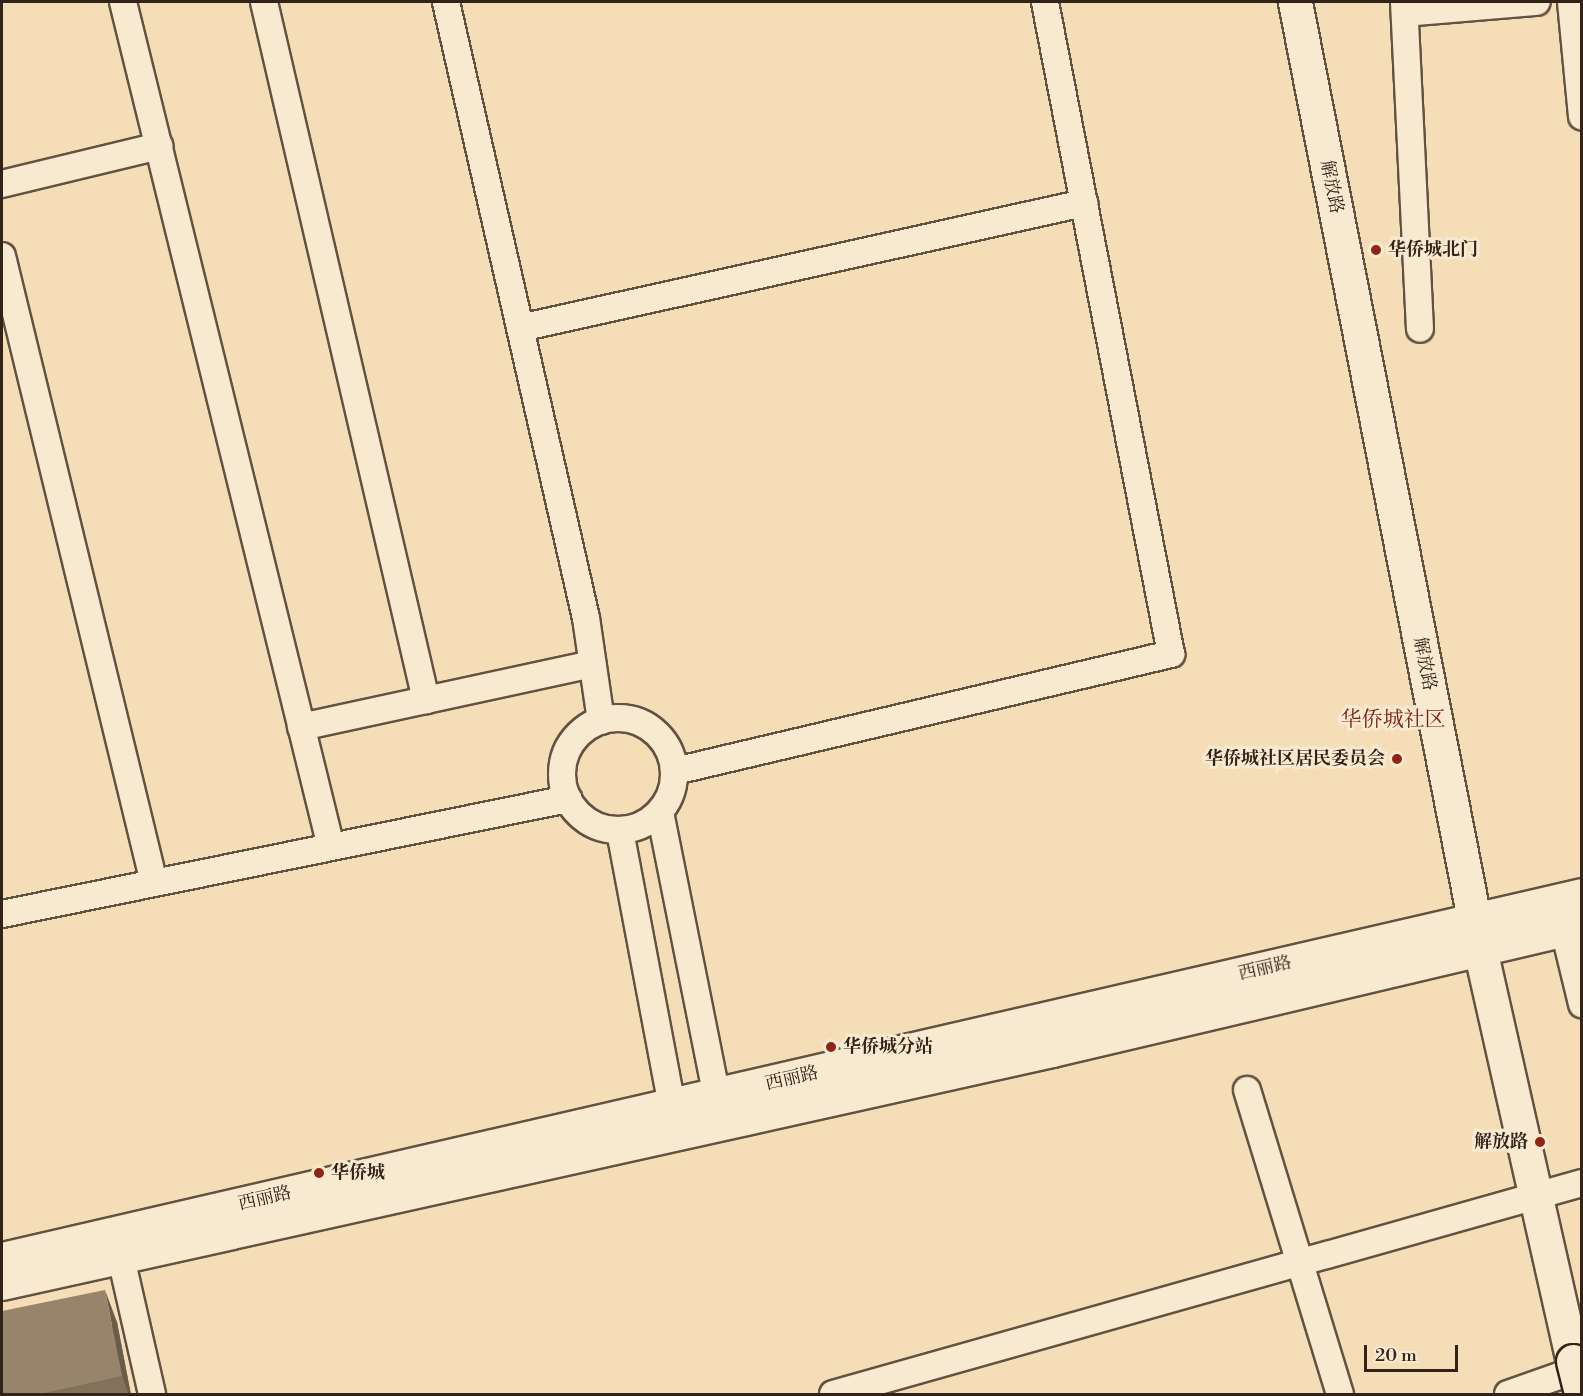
<!DOCTYPE html>
<meta charset="utf-8">
<style>
body{margin:0}
#map{position:relative;width:1583px;height:1396px;overflow:hidden;background:#f5ddb8;font-family:"Libre Bodoni","Noto Serif SC",serif}
div>[style]{position:absolute}
[style*='--x']{left:calc(var(--x)*1px);top:calc(var(--y)*1px);width:calc(var(--w)*1px);rotate:calc(var(--a)*1deg)}
.roads{filter:drop-shadow(2px 0 #625240) drop-shadow(-2px 0 #625240) drop-shadow(0 2px #625240) drop-shadow(0 -2px #625240)}
.street>*{height:26px;margin:-13px;padding:0 13px;transform-origin:13px;border-radius:13px;background:#f8e9d1}
.street>.ring{margin:-13px;padding:0;box-sizing:content-box;background:none;border:26px solid #f8e9d1;border-radius:50%}
.secondary>*{height:33px;margin:-16.5px;padding:0 16.5px;transform-origin:16.5px;border-radius:16.5px;background:#f8e9d1}
.bridges{filter:drop-shadow(2px 0 #312318) drop-shadow(-2px 0 #312318) drop-shadow(0 2px #312318) drop-shadow(0 -2px #312318)}
.secondary-bridge>*{height:33px;margin:-16.5px;padding:0 16.5px;transform-origin:16.5px;border-radius:16.5px;background:#f8e9d1}
.wall>*{inset:0;background:#82725c}
.shaded-wall>*{inset:0;background:#6a5c4b}
.building>*{inset:0;background:#97846b}
.dots>*{width:16px;height:16px;translate:-50% -50%;box-sizing:border-box;border:3px solid #f8e9d1;border-radius:50%}
span{translate:-50% -50%;white-space:nowrap;text-align:center;line-height:1.15;-webkit-text-stroke:6px #f8e9d1;paint-order:stroke}
.street-label{font-size:18px;color:#312318}
.poi-label{font-size:18px;color:#312318;font-weight:700}
.left{translate:0 -50%;text-align:left}
.right{translate:-100% -50%;text-align:right}
.quarter-label{font-size:21px;color:#7a1f14}
.frame{position:absolute;inset:0;border:3px solid #312318;pointer-events:none}
.scale{position:absolute;left:1364px;top:1345px;width:94px;height:27px;box-sizing:border-box;border:3px solid #312318;border-top:0;padding-left:8px;font-size:18px;line-height:21px;white-space:nowrap;color:#312318;-webkit-text-stroke:4px #f8e9d1;paint-order:stroke}
</style>
<div id="map">
<div class="roads">
<div class="street">
<div style="--x:123;--y:2;--w:870;--a:76.17"></div>
<div style="--x:264;--y:2;--w:717;--a:76.93"></div>
<div style="--x:446;--y:2;--w:632;--a:77.2"></div>
<div style="--x:586;--y:618;--w:104;--a:81.7"></div>
<div style="--x:1404;--y:2;--w:327;--a:87.2"></div>
<div style="--x:1571;--y:2;--w:115;--a:84.5"></div>
<div style="--x:1405;--y:13;--w:132;--a:-4.8"></div>
<div style="--x:2;--y:184;--w:162;--a:-13.6"></div>
<div style="--x:2;--y:256;--w:645;--a:76.37"></div>
<div style="--x:520;--y:328;--w:578;--a:-12.5"></div>
<div class="ring" style="left:562px;top:718px;width:86px;height:86px"></div>
<div style="--x:301;--y:727;--w:298;--a:-12.2"></div>
<div style="--x:675;--y:771;--w:510;--a:-13.27"></div>
<div style="--x:1171;--y:654;--w:664;--a:-100.94"></div>
<div style="--x:660;--y:812;--w:305;--a:78.7"></div>
<div style="--x:620;--y:831;--w:297;--a:79.3"></div>
<div style="--x:1560;--y:913;--w:94;--a:76.4"></div>
<div style="--x:2;--y:914;--w:578;--a:-11.49"></div>
<div style="--x:1247;--y:1090;--w:318;--a:73"></div>
<div style="--x:117;--y:1240;--w:158;--a:77.2"></div>
<div style="--x:833;--y:1394;--w:778;--a:-15.73"></div>
<div style="--x:1508;--y:1394;--w:78;--a:-19.4"></div>
</div>
<div class="secondary">
<div style="--x:1295;--y:2;--w:965;--a:78.95"></div>
<div style="--x:1480;--y:949;--w:422;--a:77.3"></div>
<div style="--x:2;--y:1259;--w:1621;--a:-12.97"></div>
<div style="--x:2;--y:1283;--w:1076;--a:-12.51"></div>
<div style="--x:1052;--y:1050;--w:545;--a:-13.27"></div>
</div>
</div>
<div class="bridges">
<div class="secondary-bridge">
<div style="--x:1573;--y:1361;--w:34;--a:76"></div>
</div>
</div>
<div class="wall">
<div style="clip-path:polygon(117px 1322px,131px 1395px,2px 1395px)"></div>
</div>
<div class="shaded-wall">
<div style="clip-path:polygon(105px 1290px,117px 1322px,131px 1395px,129px 1395px,122px 1376px)"></div>
</div>
<div class="building">
<div style="clip-path:polygon(105px 1290px,122px 1376px,35px 1395px,2px 1395px,2px 1311px)"></div>
</div>
<div class="dots">
<div style="left:1376px;top:250px;background:#8f2418"></div>
<div style="left:1397px;top:759px;background:#8f2418"></div>
<div style="left:831px;top:1047px;background:#8f2418"></div>
<div style="left:1540px;top:1142px;background:#8f2418"></div>
<div style="left:319px;top:1173px;background:#8f2418"></div>
</div>
<div class="street-label">
<span style="left:1331px;top:187px;rotate:79deg">解放路</span>
<span style="left:1424px;top:664px;rotate:79deg">解放路</span>
<span style="left:1265px;top:969px;rotate:-13deg">西丽路</span>
<span style="left:792px;top:1079px;rotate:-13deg">西丽路</span>
<span style="left:265px;top:1199px;rotate:-13deg">西丽路</span>
</div>
<div class="poi-label">
<span class="left" style="left:1388px;top:250px">华侨城北门</span>
<span class="right" style="left:1385px;top:759px">华侨城社区居民委员会</span>
<span class="left" style="left:843px;top:1047px">华侨城分站</span>
<span class="right" style="left:1528px;top:1142px">解放路</span>
<span class="left" style="left:331px;top:1173px">华侨城</span>
</div>
<div class="quarter-label">
<span style="left:1393px;top:720px">华侨城社区</span>
</div>
<div class="frame"></div>
<div class="scale">20 m</div>
</div>
